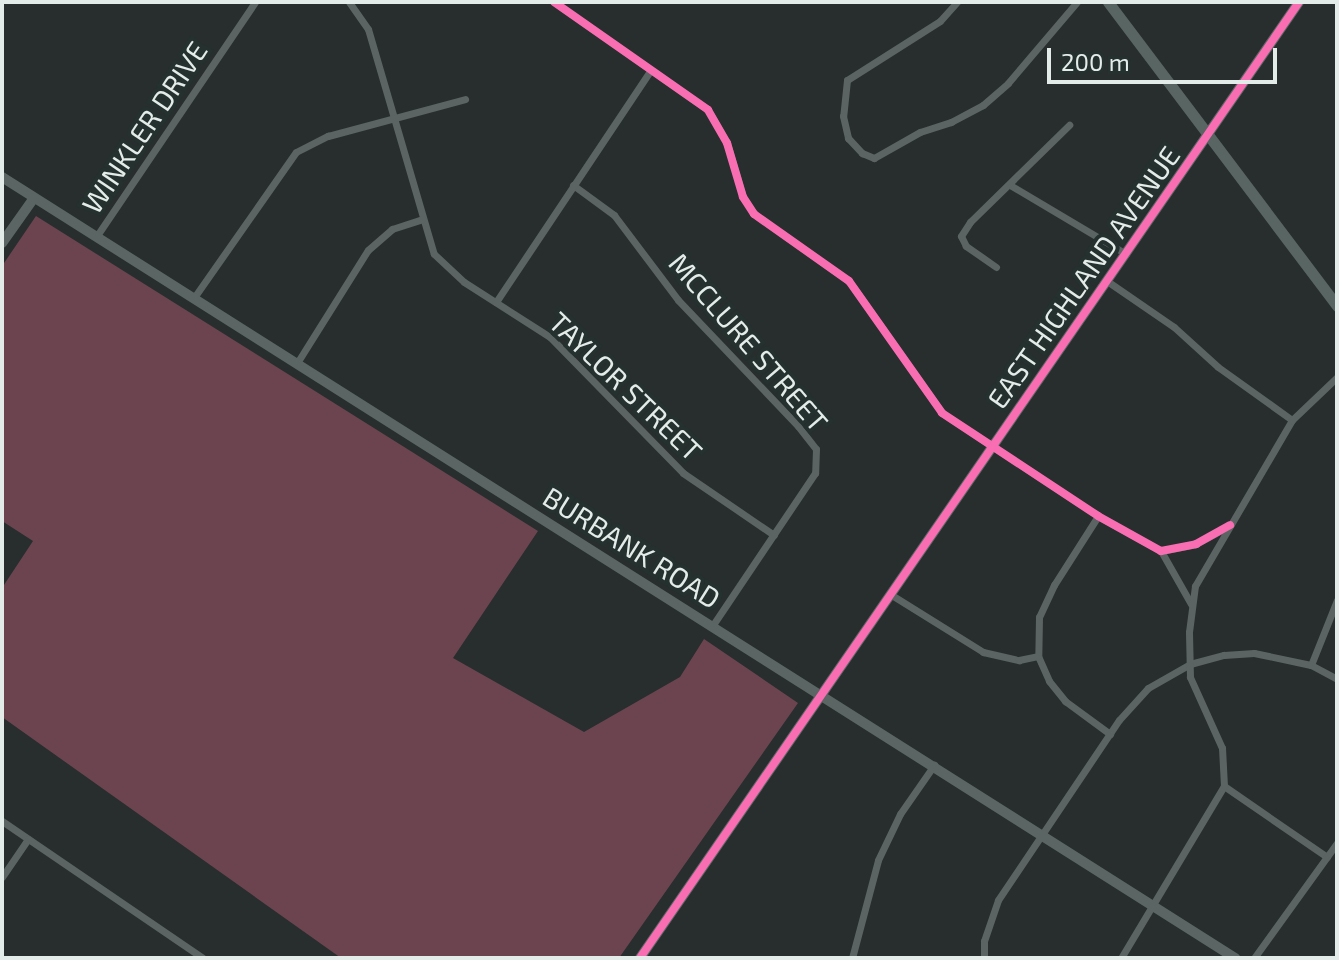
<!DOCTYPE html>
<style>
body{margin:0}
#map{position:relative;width:1339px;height:960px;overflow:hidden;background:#272e2d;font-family:"Exo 2",sans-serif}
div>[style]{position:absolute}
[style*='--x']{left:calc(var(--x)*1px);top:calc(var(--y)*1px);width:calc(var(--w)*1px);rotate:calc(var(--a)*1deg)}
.green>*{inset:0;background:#6b4450}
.street>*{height:7px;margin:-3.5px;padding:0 3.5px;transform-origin:3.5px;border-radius:3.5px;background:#5b6462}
.secondary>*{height:10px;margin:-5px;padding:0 5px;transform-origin:5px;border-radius:5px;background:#5b6664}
.primary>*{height:11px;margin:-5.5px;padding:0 5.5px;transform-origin:5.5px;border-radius:5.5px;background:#596562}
.cycleway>*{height:8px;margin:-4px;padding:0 4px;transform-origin:4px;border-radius:4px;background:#f96db3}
span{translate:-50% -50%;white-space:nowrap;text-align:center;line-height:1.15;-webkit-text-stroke:8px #24312e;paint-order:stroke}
.street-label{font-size:28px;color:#e4ecea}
.frame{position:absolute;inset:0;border:4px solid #e4ecea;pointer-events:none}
.scale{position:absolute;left:1047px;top:48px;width:230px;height:36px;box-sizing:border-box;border:4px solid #e4ecea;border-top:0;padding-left:10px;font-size:24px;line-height:28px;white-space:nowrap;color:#e4ecea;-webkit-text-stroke:6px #24312e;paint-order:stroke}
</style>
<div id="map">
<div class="green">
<div style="clip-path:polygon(36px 216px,538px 531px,453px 658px,584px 732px,680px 677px,704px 639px,798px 703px,619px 958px,341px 958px,2px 717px,2px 588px,33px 541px,2px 521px,2px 266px)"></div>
</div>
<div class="street">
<div style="--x:349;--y:2;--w:33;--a:55"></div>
<div style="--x:368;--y:29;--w:234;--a:73.7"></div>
<div style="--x:434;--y:254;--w:41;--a:43"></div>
<div style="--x:464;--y:282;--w:102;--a:32.6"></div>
<div style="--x:550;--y:337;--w:190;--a:45.6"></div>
<div style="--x:683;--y:473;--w:110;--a:34.3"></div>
<div style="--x:554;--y:2;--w:188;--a:35"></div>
<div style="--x:708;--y:110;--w:38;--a:60"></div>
<div style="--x:727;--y:143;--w:56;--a:73.5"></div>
<div style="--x:743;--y:197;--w:20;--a:57"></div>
<div style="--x:754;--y:214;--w:116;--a:35.2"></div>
<div style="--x:849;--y:281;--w:161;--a:54.8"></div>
<div style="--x:942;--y:413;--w:187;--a:33.4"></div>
<div style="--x:1098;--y:516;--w:72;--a:29.1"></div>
<div style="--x:1161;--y:551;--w:36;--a:-11"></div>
<div style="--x:1196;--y:544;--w:39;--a:-29"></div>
<div style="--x:957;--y:2;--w:25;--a:132"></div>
<div style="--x:940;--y:21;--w:110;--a:147.6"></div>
<div style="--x:847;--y:80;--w:36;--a:96"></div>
<div style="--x:843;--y:116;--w:23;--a:77"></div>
<div style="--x:848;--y:138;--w:21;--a:47"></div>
<div style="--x:862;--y:153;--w:13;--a:23"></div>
<div style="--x:874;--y:158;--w:53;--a:-29.5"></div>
<div style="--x:920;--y:132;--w:33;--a:-18"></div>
<div style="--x:951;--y:122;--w:36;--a:-28"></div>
<div style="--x:983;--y:105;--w:33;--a:-41"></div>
<div style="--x:1008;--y:83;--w:106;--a:-49.6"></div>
<div style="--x:573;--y:185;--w:51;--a:36.2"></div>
<div style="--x:614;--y:215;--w:106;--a:53"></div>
<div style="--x:678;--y:300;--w:174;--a:46.4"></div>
<div style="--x:798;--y:426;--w:29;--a:52"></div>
<div style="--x:816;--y:449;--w:24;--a:92"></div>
<div style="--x:815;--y:473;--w:184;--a:123.9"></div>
<div style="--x:1010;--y:185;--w:135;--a:30.7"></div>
<div style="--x:96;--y:237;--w:284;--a:-55.9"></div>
<div style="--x:996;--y:267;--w:37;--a:-145"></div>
<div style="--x:966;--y:246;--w:11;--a:-117"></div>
<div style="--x:961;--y:236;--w:17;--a:-57"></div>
<div style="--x:970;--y:222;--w:139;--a:-44.4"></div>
<div style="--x:1107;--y:281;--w:81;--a:34.5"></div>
<div style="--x:1174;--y:327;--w:59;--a:42.3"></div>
<div style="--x:1218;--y:367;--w:91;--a:35.6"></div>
<div style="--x:193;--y:299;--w:179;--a:-55"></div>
<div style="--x:296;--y:152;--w:36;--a:-27"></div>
<div style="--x:328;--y:136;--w:142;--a:-15.1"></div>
<div style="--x:496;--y:302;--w:278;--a:-56.3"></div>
<div style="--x:297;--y:363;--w:133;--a:-57.9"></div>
<div style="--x:368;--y:250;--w:32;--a:-41"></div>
<div style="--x:392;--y:229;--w:32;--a:-18"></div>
<div style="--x:1098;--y:516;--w:82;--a:122.5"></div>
<div style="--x:1054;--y:585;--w:35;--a:115"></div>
<div style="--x:1039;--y:617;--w:39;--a:91"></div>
<div style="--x:1038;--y:656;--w:27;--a:66"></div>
<div style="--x:1049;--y:681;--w:26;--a:51"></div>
<div style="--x:1065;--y:701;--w:56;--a:36.3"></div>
<div style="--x:1161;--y:551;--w:61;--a:60.5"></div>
<div style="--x:890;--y:594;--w:110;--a:31.9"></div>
<div style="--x:983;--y:652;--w:37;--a:13"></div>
<div style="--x:1019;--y:660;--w:19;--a:-12"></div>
<div style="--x:1311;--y:665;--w:70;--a:-68.2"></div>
<div style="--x:1224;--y:786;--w:125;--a:34.6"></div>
<div style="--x:2;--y:821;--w:243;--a:34.3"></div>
<div style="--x:2;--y:877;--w:46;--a:-55.6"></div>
<div style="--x:852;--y:958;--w:101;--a:-75.1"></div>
<div style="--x:878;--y:860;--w:51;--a:-64.4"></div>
<div style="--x:900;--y:814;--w:60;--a:-55.2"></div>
<div style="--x:984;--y:958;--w:17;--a:-90"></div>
<div style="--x:984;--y:941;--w:43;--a:-71.1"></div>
<div style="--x:998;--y:900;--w:217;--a:-56.1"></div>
<div style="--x:1119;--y:720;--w:43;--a:-47.8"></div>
<div style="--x:1148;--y:688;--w:48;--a:-29.7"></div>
<div style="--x:1190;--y:664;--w:35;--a:-15"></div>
<div style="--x:1224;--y:655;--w:30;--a:-4"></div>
<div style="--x:1254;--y:653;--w:58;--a:11.9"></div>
<div style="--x:1311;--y:665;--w:30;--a:28"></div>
<div style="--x:1121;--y:958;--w:200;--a:-59.1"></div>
<div style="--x:1224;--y:786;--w:38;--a:-93"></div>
<div style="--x:1222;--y:748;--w:78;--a:-114.3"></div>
<div style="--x:1190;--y:677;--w:45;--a:-91.3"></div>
<div style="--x:1189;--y:632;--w:46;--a:-82.6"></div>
<div style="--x:1195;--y:586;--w:192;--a:-59.7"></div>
<div style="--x:1292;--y:420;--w:62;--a:-43.7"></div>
<div style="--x:1254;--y:958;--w:142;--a:-54.2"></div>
</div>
<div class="secondary">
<div style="--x:2;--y:177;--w:1460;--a:32.35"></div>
<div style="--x:2;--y:243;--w:55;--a:-54.6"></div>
<div style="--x:640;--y:958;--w:1161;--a:-55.42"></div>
</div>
<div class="primary">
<div style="--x:1108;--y:2;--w:381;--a:53"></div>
</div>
<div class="cycleway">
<div style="--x:554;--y:2;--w:188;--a:35"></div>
<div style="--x:708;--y:110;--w:38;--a:60"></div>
<div style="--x:727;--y:143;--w:56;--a:73.5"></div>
<div style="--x:743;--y:197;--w:20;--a:57"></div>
<div style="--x:754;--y:214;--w:116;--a:35.2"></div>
<div style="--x:849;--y:281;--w:161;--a:54.8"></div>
<div style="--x:942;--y:413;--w:187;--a:33.4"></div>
<div style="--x:1098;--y:516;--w:72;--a:29.1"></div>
<div style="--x:1161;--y:551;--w:36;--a:-11"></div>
<div style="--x:1196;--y:544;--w:39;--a:-29"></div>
<div style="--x:640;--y:958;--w:1161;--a:-55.42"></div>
</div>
<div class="street-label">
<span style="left:144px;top:127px;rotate:-56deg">WINKLER DRIVE</span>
<span style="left:1083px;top:277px;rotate:-55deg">EAST HIGHLAND AVENUE</span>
<span style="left:749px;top:342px;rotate:49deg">MCCLURE STREET</span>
<span style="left:626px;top:386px;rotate:44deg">TAYLOR STREET</span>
<span style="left:632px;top:547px;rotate:32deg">BURBANK ROAD</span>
</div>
<div class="frame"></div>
<div class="scale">200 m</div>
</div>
